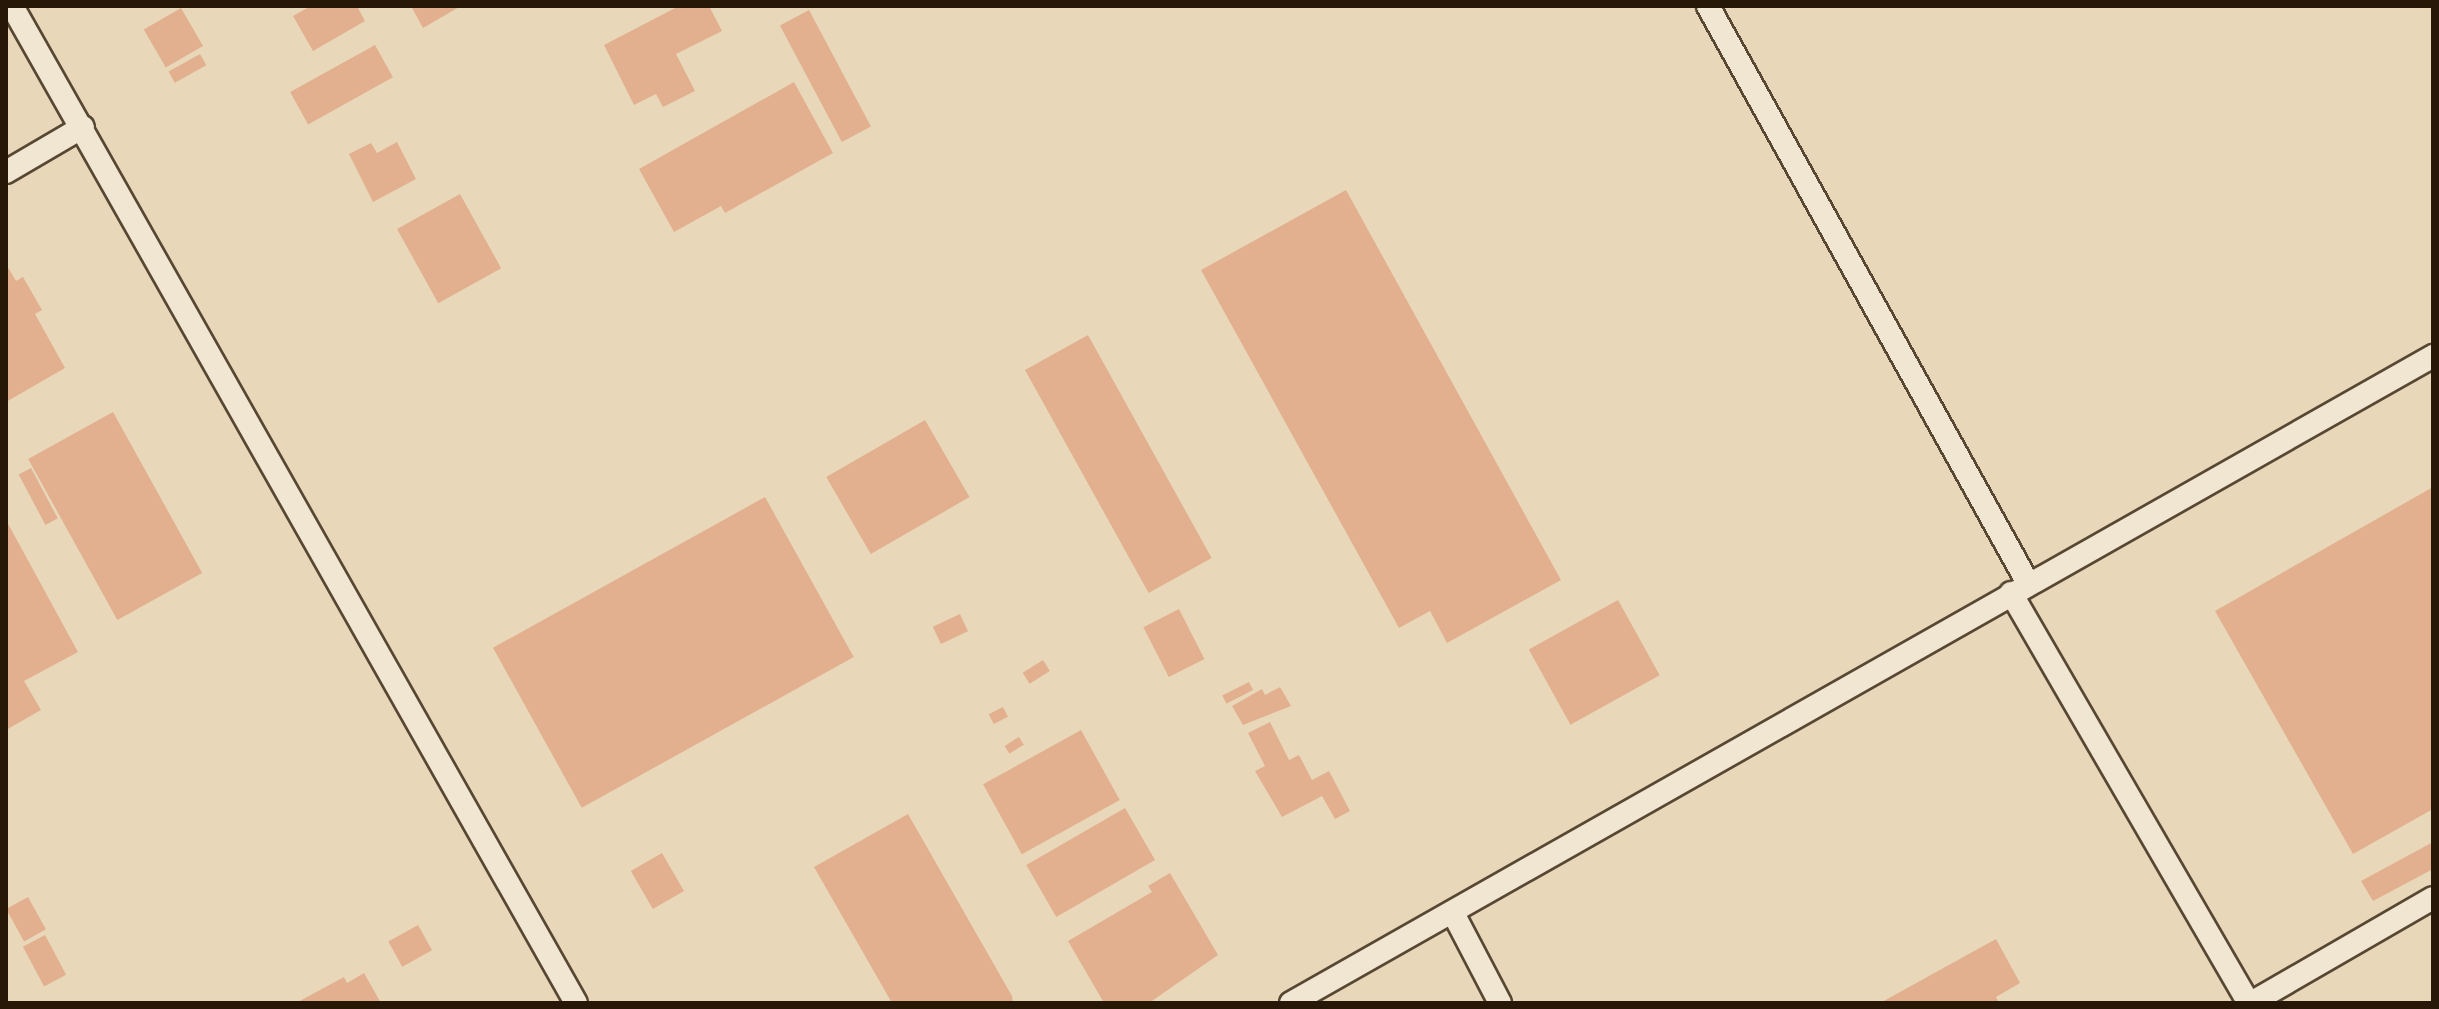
<!DOCTYPE html>
<style>
body{margin:0}
#map{position:relative;width:2439px;height:1009px;overflow:hidden;background:#e8d8b9;font-family:"IM FELL Great Primer",serif}
div>[style]{position:absolute}
[style*='--x']{left:calc(var(--x)*1px);top:calc(var(--y)*1px);width:calc(var(--w)*1px);rotate:calc(var(--a)*1deg)}
.building>*{inset:0;background:#e2b08e;transform-origin:0 0}
.roads{filter:drop-shadow(2px 0 #574733) drop-shadow(-2px 0 #574733) drop-shadow(0 2px #574733) drop-shadow(0 -2px #574733)}
.service>*{height:22px;margin:-11px;padding:0 11px;transform-origin:11px;border-radius:11px;background:#f0e6d2}
span{translate:-50% -50%;white-space:nowrap;text-align:center;line-height:1.15;-webkit-text-stroke:7px #f0e6d2;paint-order:stroke}
.frame{position:absolute;inset:0;border:8px solid #271706;pointer-events:none}
</style>
<div id="map">
<div class="building">
<div style="clip-path:polygon(311px 6px,357px 6px,365px 21px,313px 51px,293px 16px)"></div>
<div style="clip-path:polygon(411px 6px,461px 6px,423px 28px)"></div>
<div style="clip-path:polygon(679px 6px,709px 6px,722px 31px,676px 54px,695px 91px,663px 107px,656px 94px,634px 105px,604px 45px)"></div>
<div style="left:181px;top:8px;width:44px;height:43px;rotate:60deg"></div>
<div style="left:809px;top:10px;width:132px;height:33px;rotate:62deg"></div>
<div style="left:375px;top:45px;width:37px;height:97px;rotate:61deg"></div>
<div style="left:200px;top:54px;width:13px;height:36px;rotate:61deg"></div>
<div style="clip-path:polygon(794px 82px,833px 153px,725px 213px,721px 206px,674px 232px,639px 169px)"></div>
<div style="clip-path:polygon(397px 142px,416px 179px,373px 202px,349px 154px,371px 143px,377px 153px)"></div>
<div style="clip-path:polygon(1346px 190px,1561px 580px,1447px 643px,1430px 611px,1399px 628px,1201px 270px)"></div>
<div style="left:460px;top:194px;width:85px;height:72px;rotate:61deg"></div>
<div style="clip-path:polygon(6px 264px,16px 281px,23px 277px,42px 310px,35px 314px,65px 368px,6px 402px)"></div>
<div style="left:1088px;top:335px;width:255px;height:72px;rotate:61deg"></div>
<div style="left:113px;top:412px;width:184px;height:97px;rotate:61deg"></div>
<div style="left:925px;top:420px;width:89px;height:114px;rotate:60deg"></div>
<div style="left:31px;top:468px;width:57px;height:14px;rotate:62deg"></div>
<div style="clip-path:polygon(2433px 487px,2433px 809px,2353px 854px,2215px 611px)"></div>
<div style="left:765px;top:497px;width:183px;height:311px;rotate:61deg"></div>
<div style="clip-path:polygon(6px 520px,78px 652px,24px 681px,41px 710px,6px 730px)"></div>
<div style="left:1618px;top:600px;width:86px;height:102px;rotate:61deg"></div>
<div style="left:1179px;top:609px;width:56px;height:40px;rotate:63deg"></div>
<div style="left:960px;top:614px;width:19px;height:30px;rotate:65deg"></div>
<div style="left:1043px;top:660px;width:13px;height:24px;rotate:58deg"></div>
<div style="left:1249px;top:682px;width:9px;height:30px;rotate:63deg"></div>
<div style="clip-path:polygon(1280px 687px,1291px 706px,1243px 725px,1232px 706px,1262px 689px,1265px 695px)"></div>
<div style="left:1003px;top:707px;width:11px;height:16px;rotate:63deg"></div>
<div style="clip-path:polygon(1270px 722px,1289px 760px,1299px 755px,1312px 780px,1329px 771px,1350px 811px,1335px 819px,1322px 796px,1282px 817px,1255px 771px,1265px 766px,1248px 733px)"></div>
<div style="left:1081px;top:730px;width:80px;height:112px;rotate:61deg"></div>
<div style="left:1019px;top:737px;width:9px;height:17px;rotate:58deg"></div>
<div style="left:1125px;top:808px;width:60px;height:114px;rotate:60deg"></div>
<div style="clip-path:polygon(908px 814px,1012px 996px,1013px 1003px,892px 1003px,814px 867px)"></div>
<div style="clip-path:polygon(2433px 842px,2433px 869px,2373px 901px,2361px 881px)"></div>
<div style="left:662px;top:853px;width:44px;height:36px;rotate:60deg"></div>
<div style="clip-path:polygon(1170px 873px,1218px 955px,1149px 1003px,1104px 1003px,1068px 941px,1152px 892px,1148px 886px)"></div>
<div style="left:28px;top:897px;width:37px;height:25px;rotate:61deg"></div>
<div style="left:418px;top:925px;width:29px;height:34px;rotate:61deg"></div>
<div style="left:45px;top:935px;width:45px;height:25px;rotate:62deg"></div>
<div style="clip-path:polygon(1996px 939px,2020px 983px,1996px 997px,1999px 1003px,1880px 1003px)"></div>
<div style="clip-path:polygon(364px 973px,381px 1003px,296px 1003px,344px 977px,347px 983px)"></div>
</div>
<div class="roads">
<div class="service">
<div style="--x:12;--y:6;--w:1145;--a:60.5"></div>
<div style="--x:1708;--y:6;--w:660;--a:60.99"></div>
<div style="--x:6;--y:172;--w:89;--a:-30.3"></div>
<div style="--x:2011;--y:593;--w:474;--a:59.9"></div>
<div style="--x:1453;--y:913;--w:102;--a:62.4"></div>
<div style="--x:1291;--y:1003;--w:1313;--a:-29.53"></div>
<div style="--x:2251;--y:1003;--w:210;--a:-30"></div>
</div>
</div>
<div class="frame"></div>
</div>
